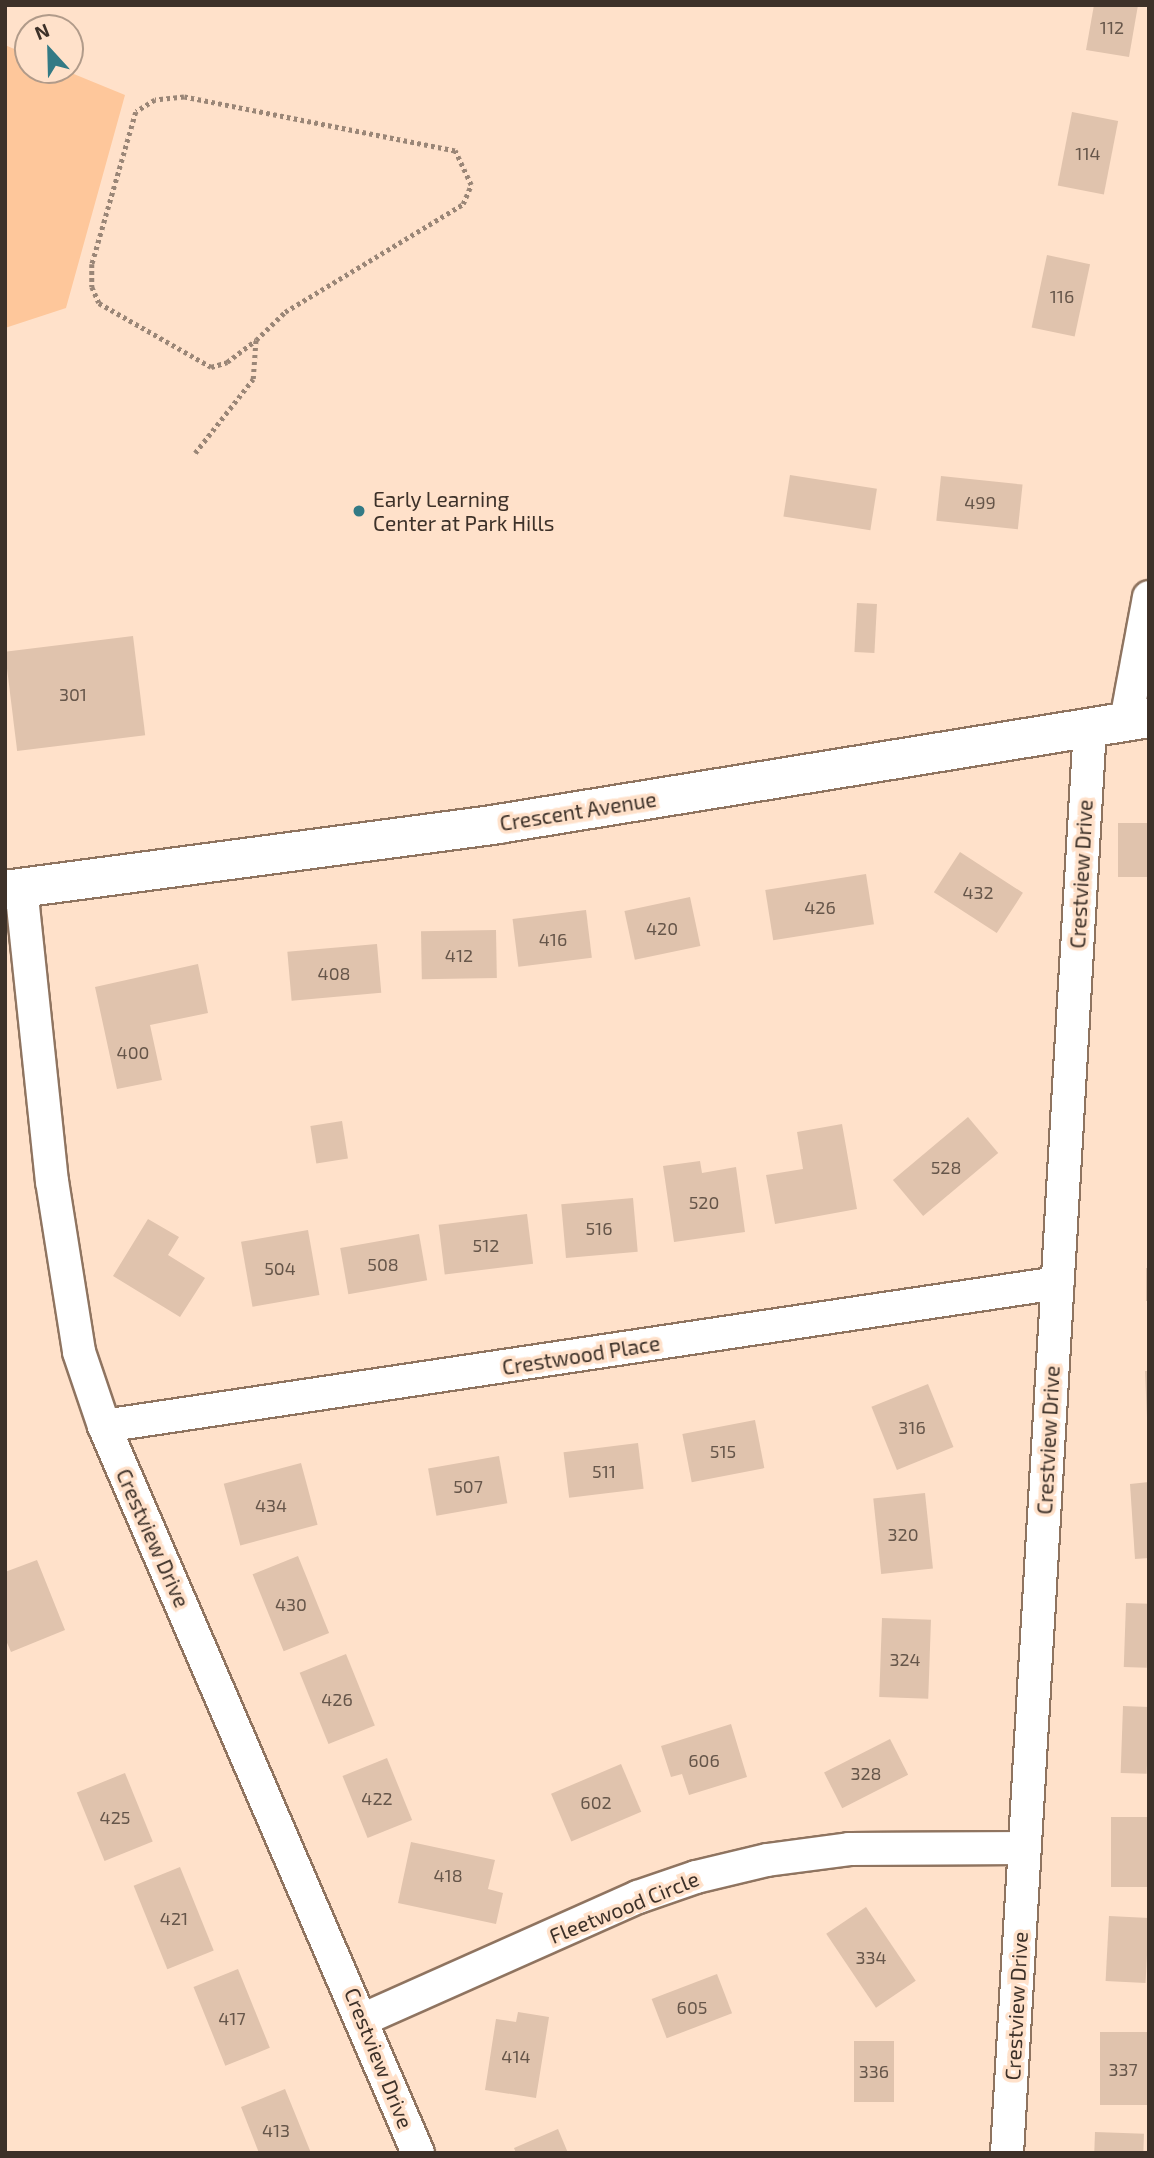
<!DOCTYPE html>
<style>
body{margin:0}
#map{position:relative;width:1154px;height:2158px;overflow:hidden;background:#ffe1ca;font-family:"Exo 2",sans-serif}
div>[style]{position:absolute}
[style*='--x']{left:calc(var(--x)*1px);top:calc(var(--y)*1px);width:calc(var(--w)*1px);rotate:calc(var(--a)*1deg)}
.green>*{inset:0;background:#fec79b}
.building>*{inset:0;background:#e0c3ad;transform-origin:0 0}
.path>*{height:4.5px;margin-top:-2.25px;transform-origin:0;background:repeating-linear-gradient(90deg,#9a8677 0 3.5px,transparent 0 7px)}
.roads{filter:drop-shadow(2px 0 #8f7460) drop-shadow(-2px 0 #8f7460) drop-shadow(0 2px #8f7460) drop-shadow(0 -2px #8f7460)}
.street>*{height:32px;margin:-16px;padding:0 16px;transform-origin:16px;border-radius:16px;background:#fff}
.secondary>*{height:38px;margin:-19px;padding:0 19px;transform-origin:19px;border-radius:19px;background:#fff}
.dots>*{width:19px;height:19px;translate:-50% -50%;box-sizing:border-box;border:4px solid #ffe1ca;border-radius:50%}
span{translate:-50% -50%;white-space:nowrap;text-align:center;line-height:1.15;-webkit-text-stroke:7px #ffe1ca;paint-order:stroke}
.number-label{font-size:18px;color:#66564a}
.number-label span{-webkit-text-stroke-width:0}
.poi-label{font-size:21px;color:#3d3129}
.left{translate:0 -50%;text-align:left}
.street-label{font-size:21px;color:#3d3129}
.frame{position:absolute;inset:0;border:7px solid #3d3129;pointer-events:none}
.north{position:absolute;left:14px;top:14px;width:70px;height:70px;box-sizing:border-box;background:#ffe1ca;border:2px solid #b19b8a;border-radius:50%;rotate:338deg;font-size:19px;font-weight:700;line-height:28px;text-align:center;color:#3d3129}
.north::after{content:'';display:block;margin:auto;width:24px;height:32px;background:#337a85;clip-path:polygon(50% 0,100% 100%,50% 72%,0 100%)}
</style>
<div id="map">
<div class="green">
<div style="clip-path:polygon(5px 45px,28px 55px,28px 70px,64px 70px,125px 95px,66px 308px,5px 328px)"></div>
</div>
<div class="building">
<div style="clip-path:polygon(1094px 5px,1138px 5px,1129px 57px,1086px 50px)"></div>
<div style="left:1072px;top:112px;width:47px;height:75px;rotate:11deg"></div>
<div style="left:1047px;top:255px;width:44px;height:74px;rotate:12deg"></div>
<div style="left:790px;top:475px;width:88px;height:42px;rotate:9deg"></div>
<div style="left:941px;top:476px;width:82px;height:45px;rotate:6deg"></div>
<div style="left:857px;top:603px;width:20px;height:49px;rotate:3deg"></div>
<div style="left:133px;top:636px;width:100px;height:129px;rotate:83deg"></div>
<div style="left:1149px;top:823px;width:54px;height:31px;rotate:90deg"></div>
<div style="left:960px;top:852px;width:75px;height:48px;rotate:33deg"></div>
<div style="left:866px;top:874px;width:51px;height:102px;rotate:81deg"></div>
<div style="left:690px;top:897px;width:50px;height:67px;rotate:78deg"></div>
<div style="left:586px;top:910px;width:48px;height:74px;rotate:83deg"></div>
<div style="left:496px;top:930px;width:48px;height:75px;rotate:89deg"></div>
<div style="left:377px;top:944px;width:49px;height:90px;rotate:85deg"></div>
<div style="clip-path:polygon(198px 964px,208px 1013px,150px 1025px,162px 1080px,117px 1089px,95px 987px)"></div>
<div style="left:968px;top:1117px;width:47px;height:98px;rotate:50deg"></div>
<div style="left:342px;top:1121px;width:38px;height:32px;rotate:81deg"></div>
<div style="clip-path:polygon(842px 1124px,857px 1209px,775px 1224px,766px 1175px,803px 1169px,797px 1132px)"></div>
<div style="clip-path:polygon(700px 1161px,702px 1173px,736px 1167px,745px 1232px,674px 1242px,663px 1166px)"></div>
<div style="left:633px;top:1198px;width:54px;height:72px;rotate:85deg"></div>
<div style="left:527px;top:1214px;width:50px;height:89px;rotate:83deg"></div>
<div style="clip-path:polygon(148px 1219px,179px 1237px,168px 1255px,205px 1278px,180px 1317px,113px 1276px)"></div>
<div style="left:308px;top:1230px;width:66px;height:68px;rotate:80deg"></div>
<div style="left:419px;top:1234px;width:47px;height:80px;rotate:80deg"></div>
<div style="left:1146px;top:1268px;width:3px;height:33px"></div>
<div style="clip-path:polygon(1145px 1371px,1149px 1371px,1149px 1417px,1147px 1417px)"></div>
<div style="left:928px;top:1384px;width:68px;height:61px;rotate:68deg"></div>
<div style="left:755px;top:1420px;width:49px;height:74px;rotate:79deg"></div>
<div style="left:638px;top:1443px;width:46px;height:75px;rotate:83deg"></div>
<div style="left:499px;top:1456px;width:48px;height:72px;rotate:80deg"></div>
<div style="left:301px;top:1463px;width:64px;height:80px;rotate:75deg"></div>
<div style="clip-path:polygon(1149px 1482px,1149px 1558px,1135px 1559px,1130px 1484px)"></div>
<div style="left:925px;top:1493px;width:76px;height:52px;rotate:84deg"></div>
<div style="left:298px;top:1556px;width:83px;height:49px;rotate:68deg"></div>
<div style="clip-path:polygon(37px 1560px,65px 1630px,11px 1652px,5px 1638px,5px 1572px)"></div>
<div style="left:1126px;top:1603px;width:23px;height:64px;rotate:2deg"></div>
<div style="left:882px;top:1618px;width:49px;height:79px;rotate:2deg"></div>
<div style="left:346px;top:1654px;width:77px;height:50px;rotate:68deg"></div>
<div style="left:1123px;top:1706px;width:26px;height:67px;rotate:2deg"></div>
<div style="clip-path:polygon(731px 1724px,747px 1777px,689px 1795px,682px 1774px,671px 1777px,661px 1746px)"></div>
<div style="left:890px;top:1739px;width:40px;height:74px;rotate:63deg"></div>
<div style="left:387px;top:1758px;width:67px;height:48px;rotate:68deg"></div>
<div style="left:621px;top:1764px;width:52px;height:76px;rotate:67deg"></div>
<div style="left:125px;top:1773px;width:74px;height:52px;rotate:68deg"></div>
<div style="left:1149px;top:1817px;width:70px;height:38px;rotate:90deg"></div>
<div style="clip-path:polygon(411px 1842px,495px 1860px,488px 1889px,503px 1893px,496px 1924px,398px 1903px)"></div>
<div style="left:180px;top:1867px;width:90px;height:50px;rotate:68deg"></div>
<div style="left:866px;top:1907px;width:89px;height:48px;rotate:56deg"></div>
<div style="left:1109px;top:1916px;width:40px;height:65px;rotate:3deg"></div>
<div style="left:238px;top:1969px;width:85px;height:48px;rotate:68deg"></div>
<div style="left:717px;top:1974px;width:42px;height:70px;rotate:69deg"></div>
<div style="clip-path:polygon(518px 2012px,549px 2017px,536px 2098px,485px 2090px,496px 2019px,516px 2022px)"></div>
<div style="left:1147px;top:2032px;width:73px;height:47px;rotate:90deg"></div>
<div style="left:854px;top:2041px;width:40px;height:61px"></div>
<div style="clip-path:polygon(285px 2089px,311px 2153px,259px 2153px,241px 2107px)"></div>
<div style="clip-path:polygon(558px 2129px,568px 2153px,516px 2153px,514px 2148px)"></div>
<div style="left:1095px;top:2132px;width:49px;height:21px;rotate:2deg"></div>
</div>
<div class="path">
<div style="--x:195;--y:453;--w:94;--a:-51.9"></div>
<div style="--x:253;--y:379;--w:39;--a:-86"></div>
<div style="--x:256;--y:340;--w:40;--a:-44"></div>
<div style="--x:285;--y:312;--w:208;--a:-31.2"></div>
<div style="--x:463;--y:204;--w:21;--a:-67"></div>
<div style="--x:471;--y:185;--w:38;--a:-115"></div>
<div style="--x:455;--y:151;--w:276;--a:-168.7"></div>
<div style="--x:184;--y:97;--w:29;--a:174"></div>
<div style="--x:155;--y:100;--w:22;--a:148"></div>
<div style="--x:136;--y:112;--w:158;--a:106.1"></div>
<div style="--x:92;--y:264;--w:23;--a:90"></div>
<div style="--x:92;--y:287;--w:17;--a:66"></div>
<div style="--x:99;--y:303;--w:129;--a:29.7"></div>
<div style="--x:211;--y:367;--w:17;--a:-17"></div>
<div style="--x:227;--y:362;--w:36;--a:-37"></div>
</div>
<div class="roads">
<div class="street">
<div style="--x:1126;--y:721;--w:126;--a:-79.5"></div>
<div style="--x:21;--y:887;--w:296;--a:84"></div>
<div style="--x:52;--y:1181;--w:173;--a:81"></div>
<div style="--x:79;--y:1352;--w:78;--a:71.3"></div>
<div style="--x:104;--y:1426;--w:792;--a:66.64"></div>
<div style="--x:104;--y:1426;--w:964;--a:-8.53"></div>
<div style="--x:364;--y:2019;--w:300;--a:-24"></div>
<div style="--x:638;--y:1897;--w:61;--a:-19"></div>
<div style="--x:696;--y:1877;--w:73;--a:-13.5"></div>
<div style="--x:767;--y:1860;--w:83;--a:-7.6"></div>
<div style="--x:849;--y:1849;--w:176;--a:-0.3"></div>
<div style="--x:1007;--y:2153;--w:1428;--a:-86.67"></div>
</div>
<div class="secondary">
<div style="--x:5;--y:890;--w:497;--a:-7.6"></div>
<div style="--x:498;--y:824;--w:660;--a:-9.25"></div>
</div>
</div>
<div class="dots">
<div style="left:359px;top:511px;background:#337a85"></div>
</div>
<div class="number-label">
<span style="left:1112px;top:27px">112</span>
<span style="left:1088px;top:153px">114</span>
<span style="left:1062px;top:296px">116</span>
<span style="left:980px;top:502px">499</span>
<span style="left:73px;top:694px">301</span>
<span style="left:978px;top:892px">432</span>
<span style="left:820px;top:907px">426</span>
<span style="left:662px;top:928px">420</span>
<span style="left:553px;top:939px">416</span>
<span style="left:459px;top:955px">412</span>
<span style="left:334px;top:973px">408</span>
<span style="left:133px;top:1052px">400</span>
<span style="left:946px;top:1167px">528</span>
<span style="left:704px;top:1202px">520</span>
<span style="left:599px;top:1228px">516</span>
<span style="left:486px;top:1245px">512</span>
<span style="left:383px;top:1264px">508</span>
<span style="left:280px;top:1268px">504</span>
<span style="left:912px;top:1427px">316</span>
<span style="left:723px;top:1451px">515</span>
<span style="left:604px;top:1471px">511</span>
<span style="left:468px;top:1486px">507</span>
<span style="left:271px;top:1505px">434</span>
<span style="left:903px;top:1534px">320</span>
<span style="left:291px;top:1604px">430</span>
<span style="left:905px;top:1659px">324</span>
<span style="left:337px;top:1699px">426</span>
<span style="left:704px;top:1760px">606</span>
<span style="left:866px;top:1773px">328</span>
<span style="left:377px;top:1798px">422</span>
<span style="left:596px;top:1802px">602</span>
<span style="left:115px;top:1817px">425</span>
<span style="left:448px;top:1875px">418</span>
<span style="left:174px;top:1918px">421</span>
<span style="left:871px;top:1957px">334</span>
<span style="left:692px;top:2007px">605</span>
<span style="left:232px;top:2018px">417</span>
<span style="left:516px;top:2056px">414</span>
<span style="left:1123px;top:2069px">337</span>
<span style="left:874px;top:2071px">336</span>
<span style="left:276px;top:2130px">413</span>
</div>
<div class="poi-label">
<span class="left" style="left:373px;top:511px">Early Learning<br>Center at Park Hills</span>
</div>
<div class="street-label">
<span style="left:578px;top:811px;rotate:-9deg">Crescent Avenue</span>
<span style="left:1081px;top:874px;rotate:-87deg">Crestview Drive</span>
<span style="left:581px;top:1355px;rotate:-9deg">Crestwood Place</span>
<span style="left:1048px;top:1440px;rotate:-87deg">Crestview Drive</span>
<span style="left:153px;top:1538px;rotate:66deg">Crestview Drive</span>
<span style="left:624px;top:1907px;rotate:-22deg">Fleetwood Circle</span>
<span style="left:1016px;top:2006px;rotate:-87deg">Crestview Drive</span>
<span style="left:379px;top:2058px;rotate:68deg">Crestview Drive</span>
</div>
<div class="frame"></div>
<div class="north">N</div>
</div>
